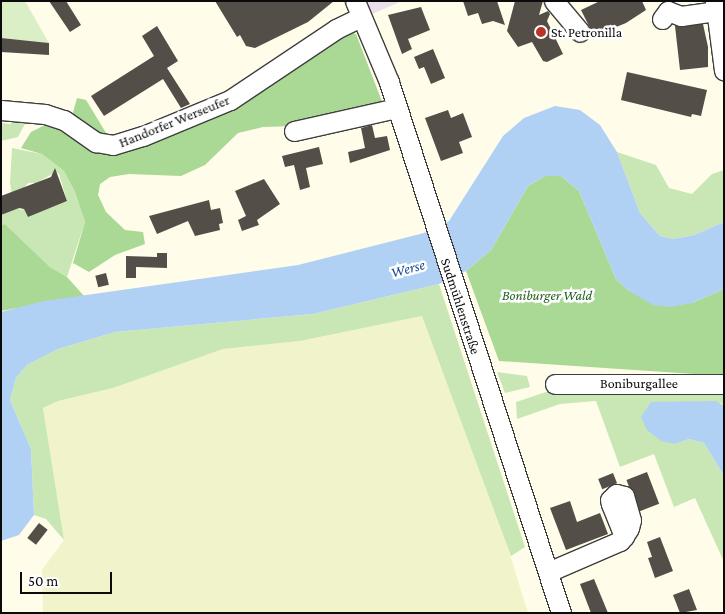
<!DOCTYPE html>
<meta charset="utf-8">
<style>
body{margin:0}
#map{position:relative;width:725px;height:614px;overflow:hidden;background:#fffde9;font-family:"Crimson Pro",serif}
div>[style]{position:absolute}
[style*='--x']{left:calc(var(--x)*1px);top:calc(var(--y)*1px);width:calc(var(--w)*1px);rotate:calc(var(--a)*1deg)}
.industrial>*{inset:0;background:#eadfea}
.farmland>*{inset:0;background:#f1f3cb}
.green>*{inset:0;background:#c8e7b5}
.forest>*{inset:0;background:#aad895}
.pitch>*{inset:0;background:#dbefc6}
.water>*{inset:0;background:#b0d1f4}
.building>*{inset:0;background:#534e48;transform-origin:0 0}
.roads{filter:drop-shadow(1px 0 #3e3e3e) drop-shadow(-1px 0 #3e3e3e) drop-shadow(0 1px #3e3e3e) drop-shadow(0 -1px #3e3e3e)}
.minor>*{height:19px;margin:-9.5px;padding:0 9.5px;transform-origin:9.5px;border-radius:9.5px;background:#fff}
.dots>*{width:14px;height:14px;translate:-50% -50%;box-sizing:border-box;border:2px solid #fff;border-radius:50%}
span{translate:-50% -50%;white-space:nowrap;text-align:center;line-height:1.15;-webkit-text-stroke:5px #fff;paint-order:stroke}
.poi-label{font-size:14px;color:#0b0b0b}
.left{translate:0 -50%;text-align:left}
.street-label{font-size:14px;color:#0b0b0b}
.park-label{font-size:14px;color:#22601e;font-style:italic}
.water-label{font-size:15px;color:#184f99;font-style:italic}
.frame{position:absolute;inset:0;border:2px solid #0b0b0b;pointer-events:none}
.scale{position:absolute;left:20px;top:572px;width:92px;height:22px;box-sizing:border-box;border:2px solid #0b0b0b;border-top:0;padding-left:6px;font-size:15px;line-height:18px;white-space:nowrap;color:#0b0b0b;-webkit-text-stroke:4px #fff;paint-order:stroke}
</style>
<div id="map">
<div class="industrial">
<div style="clip-path:polygon(365px 1px,402px 1px,372px 14px)"></div>
</div>
<div class="farmland">
<div style="clip-path:polygon(422px 316px,499px 519px,528px 613px,43px 613px,42px 570px,64px 540px,43px 408px,58px 401px,113px 388px,223px 349px,300px 341px)"></div>
</div>
<div class="green">
<div style="clip-path:polygon(11px 114px,22px 117px,26px 122px,18px 137px,1px 141px,1px 123px,11px 124px)"></div>
<div style="clip-path:polygon(12px 148px,42px 154px,64px 171px,75px 192px,85px 222px,67px 277px,50px 267px,5px 224px,1px 225px,1px 215px,19px 206px,20px 210px,24px 209px,28px 217px,67px 201px,59px 174px,56px 172px,36px 183px,28px 183px,13px 201px,10px 183px)"></div>
<div style="clip-path:polygon(617px 152px,656px 165px,669px 188px,692px 194px,712px 174px,724px 170px,724px 222px,694px 235px,673px 239px,660px 236px,640px 213px)"></div>
<div style="clip-path:polygon(439px 284px,525px 547px,511px 556px,422px 316px,300px 341px,223px 349px,113px 388px,58px 401px,43px 408px,64px 540px,46px 519px,34px 515px,31px 449px,10px 400px,16px 378px,27px 365px,58px 349px,115px 332px,313px 314px)"></div>
<div style="clip-path:polygon(497px 372px,527px 376px,530px 387px,505px 393px)"></div>
<div style="clip-path:polygon(558px 388px,724px 394px,724px 406px,721px 403px,675px 444px,689px 439px,704px 443px,724px 476px,724px 562px,695px 498px,674px 507px,654px 454px,620px 467px,596px 401px,560px 404px,517px 419px,516px 402px)"></div>
</div>
<div class="forest">
<div style="clip-path:polygon(347px 31px,356px 34px,383px 104px,294px 126px,263px 127px,238px 133px,205px 165px,181px 176px,129px 174px,110px 177px,100px 184px,98px 195px,106px 212px,125px 230px,143px 232px,145px 244px,115px 255px,89px 272px,73px 263px,85px 222px,75px 192px,64px 171px,42px 154px,21px 148px,31px 132px,49px 123px,137px 142px)"></div>
<div style="clip-path:polygon(77px 98px,86px 100px,111px 141px,70px 123px)"></div>
<div style="clip-path:polygon(545px 176px,561px 176px,579px 191px,616px 279px,629px 291px,692px 303px,724px 289px,724px 376px,499px 361px,466px 271px,491px 250px,528px 186px)"></div>
<div style="clip-path:polygon(5px 224px,50px 267px,67px 277px,84px 296px,1px 311px,1px 225px)"></div>
</div>
<div class="pitch">
<div style="clip-path:polygon(1px 1px,25px 1px,49px 43px,1px 38px)"></div>
</div>
<div class="water">
<div style="clip-path:polygon(555px 106px,580px 110px,600px 125px,617px 152px,640px 213px,660px 236px,673px 239px,694px 235px,724px 222px,724px 289px,692px 303px,671px 307px,653px 305px,629px 291px,616px 279px,579px 191px,561px 176px,545px 176px,528px 186px,491px 250px,466px 271px,439px 284px,313px 314px,115px 332px,58px 349px,27px 365px,16px 378px,10px 400px,31px 449px,34px 515px,19px 535px,1px 541px,1px 312px,44px 301px,298px 265px,424px 233px,449px 221px,503px 136px,524px 118px)"></div>
<div style="clip-path:polygon(716px 401px,724px 406px,724px 476px,704px 443px,689px 439px,675px 444px,661px 441px,647px 430px,641px 417px,651px 402px)"></div>
</div>
<div class="building">
<div style="clip-path:polygon(49px 1px,66px 1px,81px 25px,70px 32px)"></div>
<div style="clip-path:polygon(215px 1px,334px 1px,308px 22px,255px 48px,246px 46px,240px 35px,237px 37px)"></div>
<div style="clip-path:polygon(463px 1px,497px 1px,505px 25px,493px 21px,482px 24px,478px 13px,468px 16px)"></div>
<div style="clip-path:polygon(515px 1px,543px 1px,539px 15px,548px 11px,550px 14px,547px 21px,563px 54px,547px 62px,543px 61px,532px 42px,518px 47px,507px 31px)"></div>
<div style="clip-path:polygon(600px 1px,642px 1px,646px 10px,626px 23px,594px 36px,581px 10px)"></div>
<div style="clip-path:polygon(421px 7px,430px 30px,408px 39px,412px 49px,402px 54px,388px 15px)"></div>
<div style="clip-path:polygon(703px 24px,708px 47px,708px 67px,680px 70px,675px 26px)"></div>
<div style="clip-path:polygon(157px 26px,178px 61px,167px 68px,190px 104px,181px 108px,163px 79px,104px 116px,91px 96px,154px 56px,142px 36px)"></div>
<div style="clip-path:polygon(1px 38px,49px 43px,49px 55px,1px 52px)"></div>
<div style="clip-path:polygon(433px 49px,445px 78px,431px 84px,424px 67px,419px 69px,414px 57px)"></div>
<div style="clip-path:polygon(627px 72px,707px 90px,701px 116px,692px 114px,691px 117px,621px 100px)"></div>
<div style="clip-path:polygon(448px 110px,451px 118px,463px 113px,472px 137px,459px 142px,463px 153px,441px 161px,425px 118px)"></div>
<div style="clip-path:polygon(372px 125px,375px 138px,387px 136px,390px 150px,350px 163px,348px 152px,365px 148px,361px 128px)"></div>
<div style="clip-path:polygon(319px 147px,323px 164px,306px 168px,310px 187px,300px 190px,294px 165px,285px 167px,282px 156px)"></div>
<div style="clip-path:polygon(55px 168px,67px 201px,28px 217px,24px 209px,19px 208px,1px 215px,1px 196px,51px 177px)"></div>
<div style="clip-path:polygon(264px 179px,280px 204px,257px 220px,259px 225px,242px 231px,238px 220px,246px 216px,235px 191px)"></div>
<div style="clip-path:polygon(209px 200px,211px 210px,220px 208px,223px 223px,219px 224px,220px 230px,195px 236px,188px 221px,157px 234px,149px 216px)"></div>
<div style="clip-path:polygon(157px 253px,167px 253px,167px 268px,136px 267px,136px 278px,126px 278px,126px 256px,157px 257px)"></div>
<div style="left:106px;top:273px;width:12px;height:11px;rotate:76deg"></div>
<div style="left:647px;top:472px;width:34px;height:22px;rotate:69deg"></div>
<div style="left:613px;top:473px;width:11px;height:16px;rotate:68deg"></div>
<div style="clip-path:polygon(570px 501px,577px 522px,600px 513px,608px 534px,566px 550px,550px 508px)"></div>
<div style="left:39px;top:523px;width:11px;height:19px;rotate:38deg"></div>
<div style="clip-path:polygon(660px 537px,673px 571px,655px 578px,648px 558px,652px 557px,647px 542px)"></div>
<div style="clip-path:polygon(594px 579px,608px 613px,591px 613px,580px 584px)"></div>
<div style="clip-path:polygon(689px 589px,697px 610px,680px 613px,673px 595px)"></div>
</div>
<div class="roads">
<div class="minor">
<div style="--x:355;--y:1;--w:88;--a:67.2"></div>
<div style="--x:389;--y:82;--w:558;--a:72.05"></div>
<div style="--x:554;--y:1;--w:40;--a:50"></div>
<div style="--x:715;--y:1;--w:70;--a:82.6"></div>
<div style="--x:662;--y:19;--w:10;--a:-53"></div>
<div style="--x:668;--y:11;--w:14;--a:21"></div>
<div style="--x:681;--y:16;--w:35;--a:-8"></div>
<div style="--x:1;--y:110;--w:44;--a:5.2"></div>
<div style="--x:45;--y:114;--w:20;--a:18"></div>
<div style="--x:64;--y:120;--w:39;--a:35"></div>
<div style="--x:96;--y:142;--w:17;--a:10"></div>
<div style="--x:113;--y:145;--w:31;--a:-17"></div>
<div style="--x:143;--y:136;--w:94;--a:-22.5"></div>
<div style="--x:230;--y:100;--w:128;--a:-33.8"></div>
<div style="--x:336;--y:29;--w:28;--a:-26"></div>
<div style="--x:294;--y:131;--w:105;--a:-12.7"></div>
<div style="--x:555;--y:384;--w:169;--a:0"></div>
<div style="--x:548;--y:572;--w:78;--a:-23.3"></div>
<div style="--x:620;--y:541;--w:6;--a:-51"></div>
<div style="--x:624;--y:536;--w:9;--a:-58"></div>
<div style="--x:629;--y:528;--w:8;--a:-76"></div>
<div style="--x:631;--y:520;--w:25;--a:-106"></div>
<div style="--x:624;--y:496;--w:8;--a:-166"></div>
<div style="--x:616;--y:494;--w:8;--a:135"></div>
<div style="--x:610;--y:500;--w:4;--a:76"></div>
<div style="--x:611;--y:504;--w:35;--a:68"></div>
</div>
</div>
<div class="dots">
<div style="left:541px;top:32px;background:#b73427"></div>
</div>
<div class="poi-label">
<span class="left" style="left:551px;top:32px">St. Petronilla</span>
</div>
<div class="street-label">
<span style="left:174px;top:121px;rotate:-22deg">Handorfer Werseufer</span>
<span style="left:461px;top:306px;rotate:72deg">Sudmühlenstraße</span>
<span style="left:639px;top:383px">Boniburgallee</span>
</div>
<div class="park-label">
<span style="left:547px;top:295px">Boniburger Wald</span>
</div>
<div class="water-label">
<span style="left:408px;top:269px;rotate:-15deg">Werse</span>
</div>
<div class="frame"></div>
<div class="scale">50 m</div>
</div>
